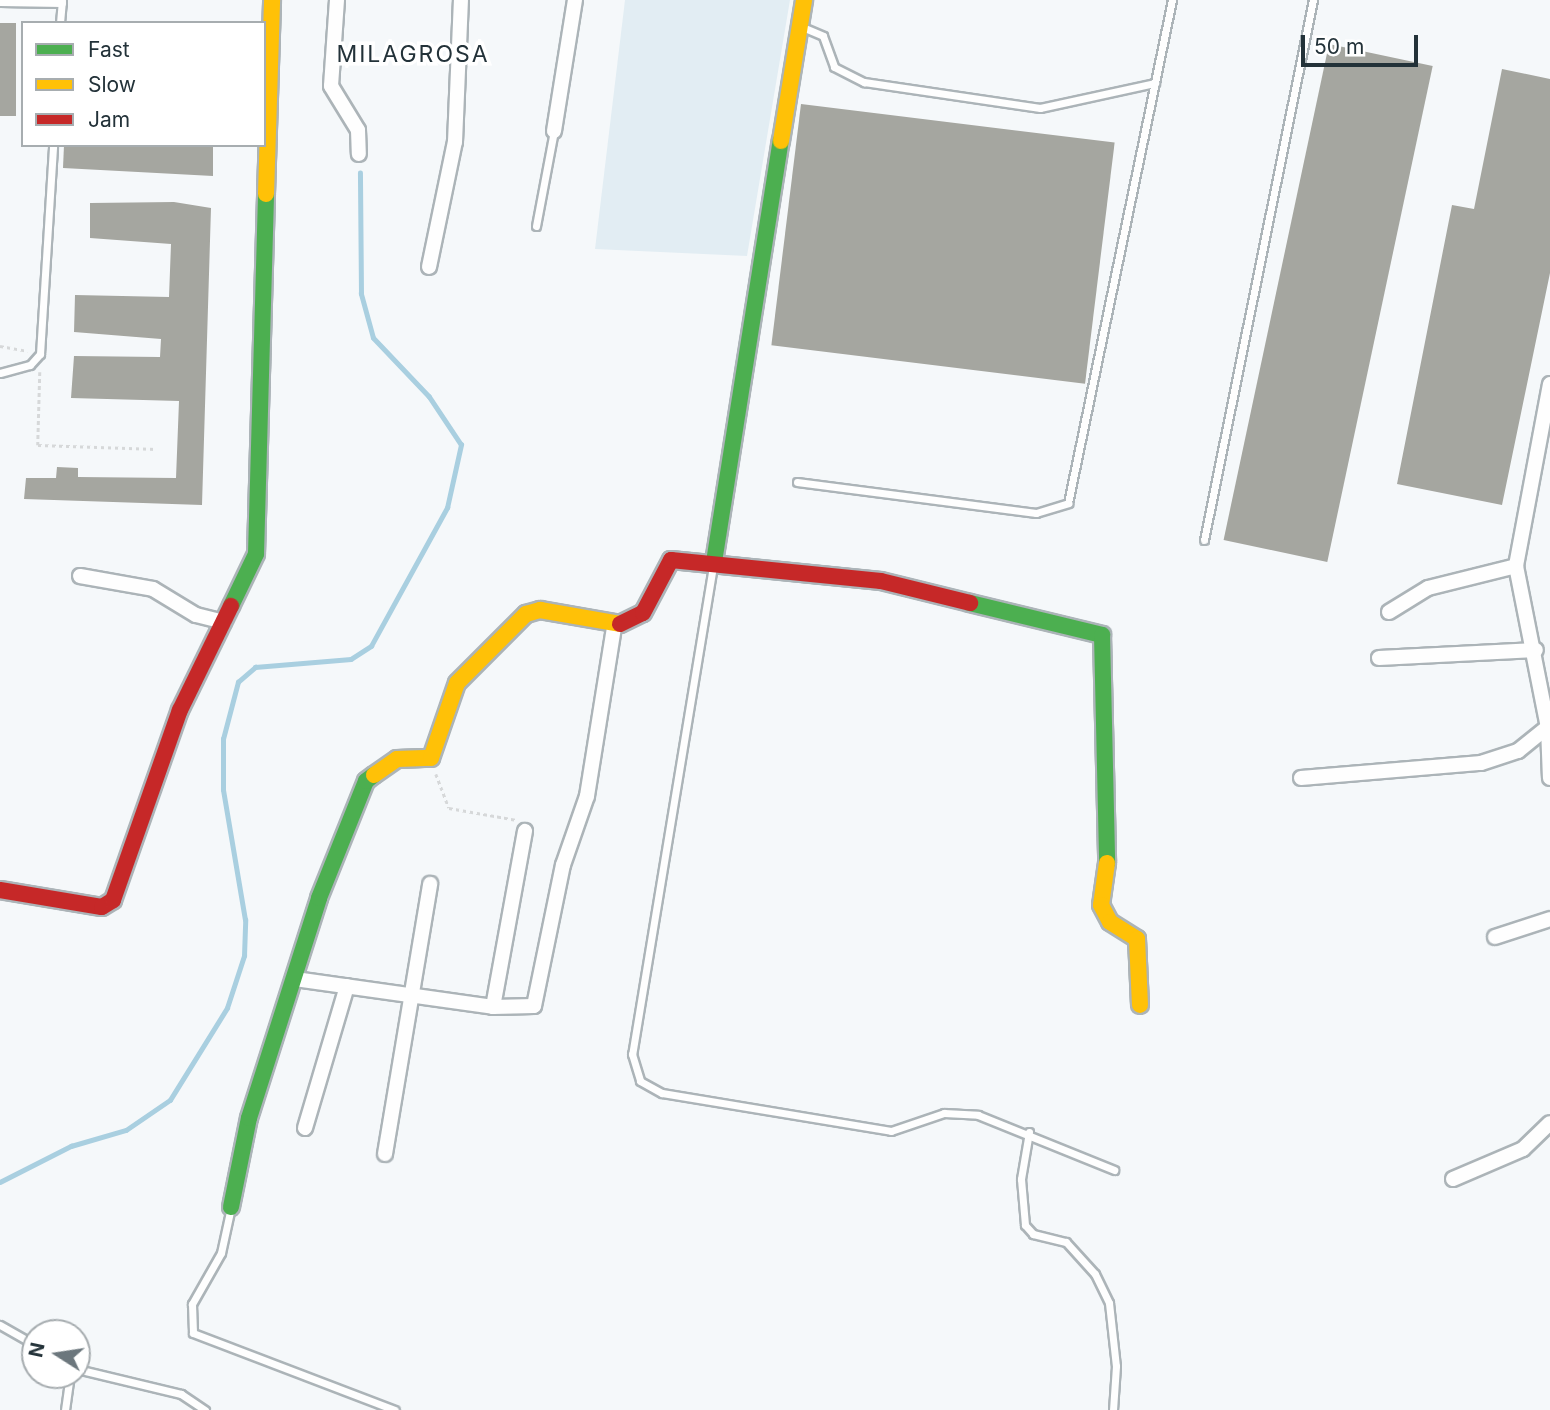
<!DOCTYPE html>
<style>
body{margin:0}
#map{position:relative;width:1550px;height:1410px;overflow:hidden;background:#f5f8fa;font-family:Inter,sans-serif}
div>[style]{position:absolute}
[style*='--x']{left:calc(var(--x)*1px);top:calc(var(--y)*1px);width:calc(var(--w)*1px);rotate:calc(var(--a)*1deg)}
.built>*{inset:0;background:#e2edf3}
.stream>*{height:4.5px;margin:-2.25px;padding:0 2.25px;transform-origin:2.25px;border-radius:2.25px;background:#a9cfe0}
.building>*{inset:0;background:#a5a6a0;transform-origin:0 0}
.path>*{height:2.5px;margin-top:-1.25px;transform-origin:0;background:repeating-linear-gradient(90deg,#d6d8d9 0 3.5px,transparent 0 7px)}
.roads{filter:drop-shadow(2px 0 #acb4b8) drop-shadow(-2px 0 #acb4b8) drop-shadow(0 2px #acb4b8) drop-shadow(0 -2px #acb4b8)}
.lane>*{height:7px;margin:-3.5px;padding:0 3.5px;transform-origin:3.5px;border-radius:3.5px;background:#fefefe}
.street>*{height:14px;margin:-7px;padding:0 7px;transform-origin:7px;border-radius:7px;background:#fefefe}
.fast>*{height:16px;margin:-8px;padding:0 8px;transform-origin:8px;border-radius:8px;background:#4caf50}
.slow>*{height:16px;margin:-8px;padding:0 8px;transform-origin:8px;border-radius:8px;background:#ffc107}
.jam>*{height:16px;margin:-8px;padding:0 8px;transform-origin:8px;border-radius:8px;background:#c62828}
span{translate:-50% -50%;white-space:nowrap;text-align:center;line-height:1.15;-webkit-text-stroke:7px #fff;paint-order:stroke}
.neighbourhood-label{font-size:23px;color:#233239;letter-spacing:2px}
.legend{position:absolute;left:21px;top:21px;width:245px;height:126px;box-sizing:border-box;background:#fff;border:2px solid #a7adb0;margin:0;padding:9px 12px;list-style:none;font-size:21px;color:#233239}
.legend li{display:flex;align-items:center;gap:14px;height:35px}
.legend b{width:35px;border:2px solid #a7adb0}
.north{position:absolute;left:21px;top:1319px;width:70px;height:70px;box-sizing:border-box;background:#fff;border:2px solid #a7adb0;border-radius:50%;rotate:282deg;font-size:19px;font-weight:700;line-height:28px;text-align:center;color:#233239}
.north::after{content:'';display:block;margin:auto;width:24px;height:32px;background:#6c777d;clip-path:polygon(50% 0,100% 100%,50% 72%,0 100%)}
.scale{position:absolute;left:1301px;top:35px;width:117px;height:32px;box-sizing:border-box;border:4px solid #233239;border-top:0;padding-left:9px;font-size:21px;line-height:24px;white-space:nowrap;color:#233239;-webkit-text-stroke:5px #fff;paint-order:stroke}
</style>
<div id="map">
<div class="built">
<div style="clip-path:polygon(625px 0,790px 0,747px 256px,595px 249px)"></div>
</div>
<div class="stream">
<div style="--x:0;--y:1182;--w:80;--a:-26.9"></div>
<div style="--x:71;--y:1146;--w:57;--a:-16.2"></div>
<div style="--x:126;--y:1130;--w:53;--a:-34.3"></div>
<div style="--x:170;--y:1100;--w:108;--a:-58.2"></div>
<div style="--x:227;--y:1008;--w:55;--a:-71.9"></div>
<div style="--x:244;--y:956;--w:36;--a:-88"></div>
<div style="--x:245;--y:920;--w:132;--a:-99.6"></div>
<div style="--x:223;--y:790;--w:51;--a:-90"></div>
<div style="--x:223;--y:739;--w:59;--a:-75.3"></div>
<div style="--x:238;--y:682;--w:23;--a:-41"></div>
<div style="--x:255;--y:667;--w:96;--a:-4.8"></div>
<div style="--x:351;--y:659;--w:24;--a:-33"></div>
<div style="--x:371;--y:646;--w:158;--a:-61.2"></div>
<div style="--x:447;--y:508;--w:65;--a:-77.5"></div>
<div style="--x:461;--y:445;--w:58;--a:-123.7"></div>
<div style="--x:429;--y:397;--w:81;--a:-133.5"></div>
<div style="--x:373;--y:338;--w:46;--a:-105.3"></div>
<div style="--x:361;--y:294;--w:121;--a:-90.5"></div>
</div>
<div class="building">
<div style="left:0;top:23px;width:16px;height:93px"></div>
<div style="left:1329px;top:44px;width:106px;height:507px;rotate:12deg"></div>
<div style="clip-path:polygon(1502px 69px,1550px 79px,1550px 273px,1502px 505px,1397px 484px,1452px 205px,1474px 209px)"></div>
<div style="left:801px;top:104px;width:316px;height:243px;rotate:7deg"></div>
<div style="clip-path:polygon(64px 145px,213px 145px,213px 176px,63px 168px)"></div>
<div style="clip-path:polygon(174px 202px,211px 208px,202px 505px,24px 499px,26px 478px,56px 478px,57px 467px,78px 468px,78px 477px,176px 478px,179px 401px,71px 398px,74px 356px,160px 357px,161px 339px,74px 332px,75px 295px,169px 297px,171px 244px,90px 238px,90px 203px)"></div>
</div>
<div class="path">
<div style="--x:0;--y:346;--w:28;--a:10"></div>
<div style="--x:40;--y:372;--w:73;--a:91.6"></div>
<div style="--x:38;--y:445;--w:119;--a:1.9"></div>
<div style="--x:436;--y:774;--w:36;--a:69"></div>
<div style="--x:449;--y:808;--w:69;--a:10"></div>
</div>
<div class="roads">
<div class="lane">
<div style="--x:0;--y:2;--w:62;--a:0.9"></div>
<div style="--x:60;--y:23;--w:23;--a:-85"></div>
<div style="--x:800;--y:26;--w:25;--a:23"></div>
<div style="--x:823;--y:36;--w:33;--a:70"></div>
<div style="--x:834;--y:67;--w:34;--a:27"></div>
<div style="--x:864;--y:82;--w:178;--a:8.4"></div>
<div style="--x:1040;--y:108;--w:118;--a:-12.3"></div>
<div style="--x:536;--y:226;--w:97;--a:-79.3"></div>
<div style="--x:0;--y:373;--w:31;--a:-15"></div>
<div style="--x:30;--y:365;--w:15;--a:-48"></div>
<div style="--x:40;--y:354;--w:209;--a:-86.4"></div>
<div style="--x:797;--y:482;--w:241;--a:7.4"></div>
<div style="--x:1036;--y:513;--w:34;--a:-17"></div>
<div style="--x:1068;--y:503;--w:514;--a:-78.32"></div>
<div style="--x:1204;--y:540;--w:551;--a:-78.59"></div>
<div style="--x:713;--y:566;--w:495;--a:99.4"></div>
<div style="--x:632;--y:1054;--w:28;--a:73"></div>
<div style="--x:640;--y:1081;--w:25;--a:29"></div>
<div style="--x:662;--y:1093;--w:232;--a:9.4"></div>
<div style="--x:891;--y:1131;--w:56;--a:-18.8"></div>
<div style="--x:944;--y:1113;--w:34;--a:3"></div>
<div style="--x:978;--y:1115;--w:147;--a:22"></div>
<div style="--x:1029;--y:1132;--w:48;--a:99.7"></div>
<div style="--x:1021;--y:1179;--w:46;--a:85"></div>
<div style="--x:1025;--y:1225;--w:12;--a:48"></div>
<div style="--x:1033;--y:1234;--w:34;--a:14"></div>
<div style="--x:1066;--y:1242;--w:43;--a:47.8"></div>
<div style="--x:1095;--y:1274;--w:32;--a:64"></div>
<div style="--x:1109;--y:1303;--w:63;--a:83.7"></div>
<div style="--x:1116;--y:1366;--w:44;--a:93.9"></div>
<div style="--x:231;--y:1207;--w:47;--a:102.3"></div>
<div style="--x:221;--y:1253;--w:59;--a:119.6"></div>
<div style="--x:192;--y:1304;--w:29;--a:88"></div>
<div style="--x:193;--y:1333;--w:216;--a:20.9"></div>
<div style="--x:0;--y:1325;--w:40;--a:29.7"></div>
<div style="--x:77;--y:1369;--w:107;--a:13.5"></div>
<div style="--x:181;--y:1394;--w:29;--a:34"></div>
<div style="--x:65;--y:1410;--w:35;--a:-82"></div>
</div>
<div class="street">
<div style="--x:337;--y:0;--w:86;--a:94"></div>
<div style="--x:331;--y:86;--w:52;--a:58.5"></div>
<div style="--x:358;--y:130;--w:24;--a:88"></div>
<div style="--x:554;--y:131;--w:133;--a:-80.9"></div>
<div style="--x:429;--y:267;--w:128;--a:-78.3"></div>
<div style="--x:455;--y:142;--w:142;--a:-87.6"></div>
<div style="--x:1550;--y:384;--w:185;--a:100.6"></div>
<div style="--x:1516;--y:566;--w:164;--a:78.8"></div>
<div style="--x:1548;--y:727;--w:51;--a:87.8"></div>
<div style="--x:80;--y:576;--w:74;--a:10.1"></div>
<div style="--x:153;--y:589;--w:50;--a:31.2"></div>
<div style="--x:196;--y:615;--w:29;--a:14"></div>
<div style="--x:1389;--y:612;--w:46;--a:-31.6"></div>
<div style="--x:1428;--y:588;--w:91;--a:-14"></div>
<div style="--x:1379;--y:658;--w:157;--a:-2.9"></div>
<div style="--x:1301;--y:778;--w:181;--a:-4.8"></div>
<div style="--x:1481;--y:763;--w:39;--a:-18"></div>
<div style="--x:1518;--y:751;--w:38;--a:-39"></div>
<div style="--x:1495;--y:937;--w:58;--a:-18.1"></div>
<div style="--x:295;--y:979;--w:200;--a:8"></div>
<div style="--x:493;--y:1007;--w:41;--a:-1.4"></div>
<div style="--x:534;--y:1006;--w:144;--a:-78.4"></div>
<div style="--x:563;--y:865;--w:73;--a:-70.8"></div>
<div style="--x:587;--y:796;--w:171;--a:-80.9"></div>
<div style="--x:493;--y:1007;--w:179;--a:-79.7"></div>
<div style="--x:305;--y:1128;--w:148;--a:-73.5"></div>
<div style="--x:385;--y:1154;--w:274;--a:-80.5"></div>
<div style="--x:1453;--y:1179;--w:76;--a:-23.2"></div>
<div style="--x:1523;--y:1149;--w:37;--a:-44"></div>
</div>
<div class="fast">
<div style="--x:714;--y:562;--w:426;--a:-81"></div>
<div style="--x:970;--y:603;--w:136;--a:13.6"></div>
<div style="--x:1102;--y:635;--w:228;--a:88.7"></div>
<div style="--x:231;--y:606;--w:58;--a:-64.3"></div>
<div style="--x:256;--y:554;--w:360;--a:-88.4"></div>
<div style="--x:231;--y:1207;--w:91;--a:-78.6"></div>
<div style="--x:249;--y:1118;--w:231;--a:-72.3"></div>
<div style="--x:319;--y:898;--w:126;--a:-68.1"></div>
<div style="--x:366;--y:781;--w:10;--a:-37"></div>
</div>
<div class="slow">
<div style="--x:781;--y:141;--w:143;--a:-80.7"></div>
<div style="--x:266;--y:194;--w:194;--a:-88.2"></div>
<div style="--x:374;--y:775;--w:28;--a:-35"></div>
<div style="--x:397;--y:759;--w:34;--a:-2"></div>
<div style="--x:431;--y:758;--w:79;--a:-70.9"></div>
<div style="--x:457;--y:683;--w:98;--a:-45"></div>
<div style="--x:526;--y:614;--w:15;--a:-16"></div>
<div style="--x:540;--y:610;--w:81;--a:9.9"></div>
<div style="--x:1107;--y:863;--w:42;--a:98.1"></div>
<div style="--x:1101;--y:905;--w:19;--a:62"></div>
<div style="--x:1110;--y:922;--w:32;--a:32"></div>
<div style="--x:1137;--y:939;--w:66;--a:87.4"></div>
</div>
<div class="jam">
<div style="--x:620;--y:624;--w:25;--a:-26"></div>
<div style="--x:643;--y:613;--w:60;--a:-62.2"></div>
<div style="--x:671;--y:560;--w:211;--a:5.7"></div>
<div style="--x:881;--y:581;--w:92;--a:13.9"></div>
<div style="--x:0;--y:890;--w:103;--a:9.5"></div>
<div style="--x:102;--y:907;--w:13;--a:-32"></div>
<div style="--x:113;--y:900;--w:201;--a:-70.6"></div>
<div style="--x:180;--y:710;--w:116;--a:-63.9"></div>
</div>
</div>
<div class="neighbourhood-label">
<span style="left:413px;top:54px">MILAGROSA</span>
</div>
<ul class="legend">
<li><b style="height:9px;background:#4caf50"></b>Fast</li>
<li><b style="height:9px;background:#ffc107"></b>Slow</li>
<li><b style="height:9px;background:#c62828"></b>Jam</li>
</ul>
<div class="north">N</div>
<div class="scale">50 m</div>
</div>
